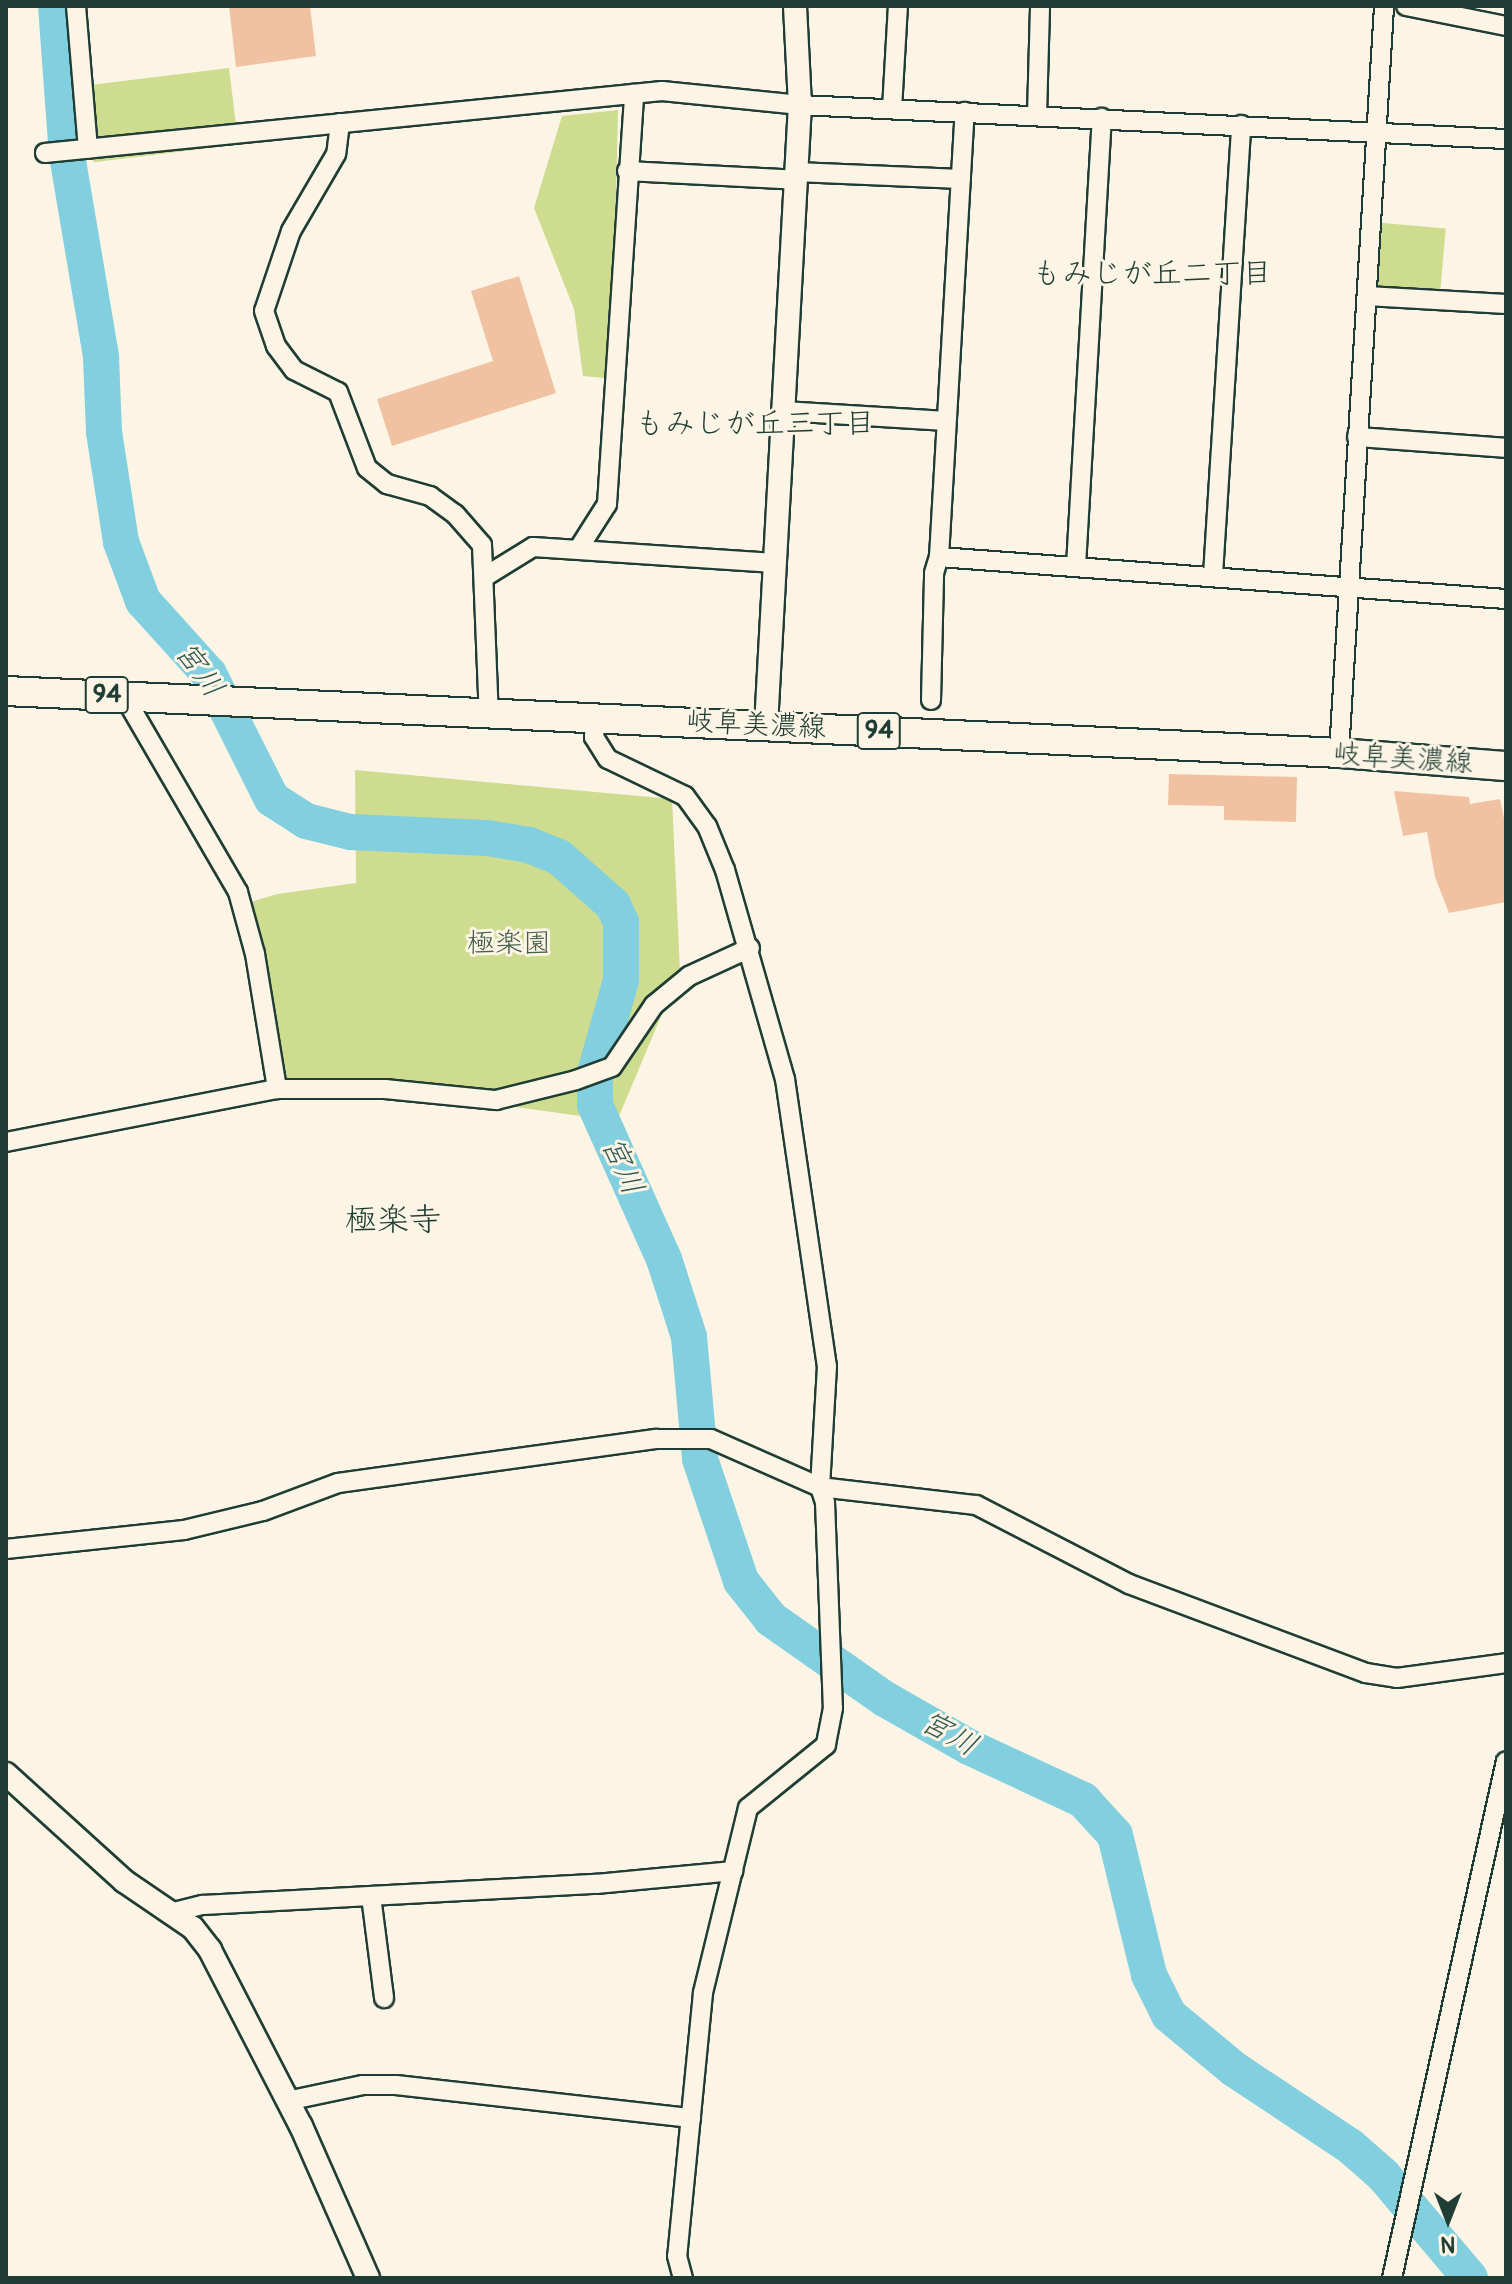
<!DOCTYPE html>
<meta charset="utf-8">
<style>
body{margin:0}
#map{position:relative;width:1512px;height:2284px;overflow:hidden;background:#fcf5e5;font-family:Pangolin,"Klee One",sans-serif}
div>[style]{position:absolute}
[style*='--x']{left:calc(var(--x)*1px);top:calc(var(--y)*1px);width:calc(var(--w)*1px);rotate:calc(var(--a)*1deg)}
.green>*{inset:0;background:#cedc90;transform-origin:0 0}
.river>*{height:36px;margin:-18px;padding:0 18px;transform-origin:18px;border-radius:18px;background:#81cfdf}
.building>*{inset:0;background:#f1c2a1}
.roads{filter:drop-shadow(2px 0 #1f3d34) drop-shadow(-2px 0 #1f3d34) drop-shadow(0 2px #1f3d34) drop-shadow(0 -2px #1f3d34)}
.minor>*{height:18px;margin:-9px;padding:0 9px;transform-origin:9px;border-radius:9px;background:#fcf5e5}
.tertiary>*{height:22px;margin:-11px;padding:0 11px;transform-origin:11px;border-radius:11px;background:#fcf5e5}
.primary>*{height:28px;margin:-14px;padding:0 14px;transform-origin:14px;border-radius:14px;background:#fcf5e5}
span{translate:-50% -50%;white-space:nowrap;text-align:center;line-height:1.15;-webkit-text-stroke:6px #fcf5e5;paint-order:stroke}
.shield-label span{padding:2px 6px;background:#fcf5e5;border:2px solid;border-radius:6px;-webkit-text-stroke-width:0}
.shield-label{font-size:26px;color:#1f3d34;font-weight:700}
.street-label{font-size:28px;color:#1f3d34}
.park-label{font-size:28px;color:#425d46}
.neighbourhood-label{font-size:30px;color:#1f3d34}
.water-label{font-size:30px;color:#335a56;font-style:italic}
.quarter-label{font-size:32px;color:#1f3d34}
.frame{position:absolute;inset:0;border:8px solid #1f3d34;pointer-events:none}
.north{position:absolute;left:1408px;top:2180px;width:80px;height:80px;-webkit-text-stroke:6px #fcf5e5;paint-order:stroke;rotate:180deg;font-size:22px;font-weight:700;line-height:32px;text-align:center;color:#1f3d34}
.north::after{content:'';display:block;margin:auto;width:28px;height:36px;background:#1f3d34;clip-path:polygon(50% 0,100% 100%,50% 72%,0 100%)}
</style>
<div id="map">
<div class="green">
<div style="left:229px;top:68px;width:77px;height:146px;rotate:83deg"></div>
<div style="clip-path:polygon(618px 110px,616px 196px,605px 378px,583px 376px,574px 309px,534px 208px,562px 116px)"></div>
<div style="left:1372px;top:222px;width:74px;height:74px;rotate:5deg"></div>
<div style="clip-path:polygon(355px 770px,672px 799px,680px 971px,617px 1121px,385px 1089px,277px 1089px,241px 905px,277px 894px,356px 883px)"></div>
</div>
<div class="river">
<div style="--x:56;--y:6;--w:149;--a:85.8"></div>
<div style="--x:67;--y:155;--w:205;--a:80.4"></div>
<div style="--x:101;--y:357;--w:75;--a:87.7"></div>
<div style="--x:104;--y:432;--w:111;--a:81.2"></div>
<div style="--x:121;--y:542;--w:63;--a:69.6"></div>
<div style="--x:143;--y:601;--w:98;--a:47.9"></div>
<div style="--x:209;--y:674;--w:140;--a:63.3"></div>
<div style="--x:272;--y:799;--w:40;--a:32.9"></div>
<div style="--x:306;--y:821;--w:45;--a:14"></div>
<div style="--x:350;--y:832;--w:137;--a:2.5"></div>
<div style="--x:487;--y:838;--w:43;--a:9.5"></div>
<div style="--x:529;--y:845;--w:32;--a:22"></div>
<div style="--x:559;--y:857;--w:72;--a:41.6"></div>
<div style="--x:613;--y:905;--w:19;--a:65"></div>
<div style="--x:621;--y:922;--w:58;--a:90"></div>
<div style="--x:621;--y:980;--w:97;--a:105.6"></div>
<div style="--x:595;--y:1073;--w:32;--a:90"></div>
<div style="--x:595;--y:1105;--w:169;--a:65.9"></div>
<div style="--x:664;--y:1259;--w:82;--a:72.2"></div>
<div style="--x:689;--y:1337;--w:122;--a:84.8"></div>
<div style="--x:700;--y:1459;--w:129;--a:71.4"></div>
<div style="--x:741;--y:1581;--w:48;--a:51.7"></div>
<div style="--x:771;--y:1619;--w:139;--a:35.1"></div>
<div style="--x:885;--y:1699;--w:97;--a:29.7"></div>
<div style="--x:969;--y:1747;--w:126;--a:24.9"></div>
<div style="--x:1083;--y:1800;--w:47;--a:47.6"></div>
<div style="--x:1115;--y:1835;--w:144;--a:76.3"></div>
<div style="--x:1149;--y:1975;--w:45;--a:63.4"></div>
<div style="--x:1169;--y:2015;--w:85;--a:39.7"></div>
<div style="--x:1234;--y:2069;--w:139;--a:33.6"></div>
<div style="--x:1350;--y:2146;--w:44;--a:41.3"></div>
<div style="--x:1383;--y:2175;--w:135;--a:49.8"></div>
</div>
<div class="building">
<div style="clip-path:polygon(229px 6px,310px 6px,316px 56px,236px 67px)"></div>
<div style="clip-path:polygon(519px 276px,556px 393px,392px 446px,377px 399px,493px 361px,471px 291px)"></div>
<div style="clip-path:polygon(1169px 774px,1297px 777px,1296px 822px,1224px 820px,1224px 806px,1168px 805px)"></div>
<div style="clip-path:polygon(1394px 791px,1469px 797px,1470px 804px,1500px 799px,1506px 828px,1506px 902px,1449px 913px,1435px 877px,1427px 832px,1403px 836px)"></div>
</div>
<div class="roads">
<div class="minor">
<div style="--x:76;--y:6;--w:143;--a:85.2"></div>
<div style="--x:1406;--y:6;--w:102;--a:11.3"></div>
<div style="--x:892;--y:109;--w:103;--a:-86.7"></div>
<div style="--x:1037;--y:115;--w:109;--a:-88.4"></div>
<div style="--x:340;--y:123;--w:31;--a:97"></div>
<div style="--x:336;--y:154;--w:89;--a:120.3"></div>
<div style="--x:291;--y:231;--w:84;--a:108.6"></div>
<div style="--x:264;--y:311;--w:37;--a:71"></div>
<div style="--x:276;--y:346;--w:30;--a:53"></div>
<div style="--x:294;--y:370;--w:49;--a:26.6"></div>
<div style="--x:338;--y:392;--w:81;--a:69.1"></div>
<div style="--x:367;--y:468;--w:26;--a:39"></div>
<div style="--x:387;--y:484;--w:45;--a:15.6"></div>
<div style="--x:430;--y:496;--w:31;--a:36"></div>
<div style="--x:455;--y:514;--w:41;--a:48.9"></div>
<div style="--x:482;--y:545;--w:172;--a:87.7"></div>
<div style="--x:45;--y:153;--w:620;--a:-5.74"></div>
<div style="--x:662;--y:91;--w:139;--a:5.8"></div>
<div style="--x:800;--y:105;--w:707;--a:2.76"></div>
<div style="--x:627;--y:171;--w:169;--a:3"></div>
<div style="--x:796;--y:172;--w:165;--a:2.4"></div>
<div style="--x:1367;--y:296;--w:139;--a:3.3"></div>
<div style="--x:784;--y:411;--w:162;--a:3.5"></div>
<div style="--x:1357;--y:437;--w:149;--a:4.2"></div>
<div style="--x:579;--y:548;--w:52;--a:-57.5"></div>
<div style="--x:607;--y:504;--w:411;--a:-86.2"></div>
<div style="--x:939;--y:557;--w:569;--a:4.24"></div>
<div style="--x:1076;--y:566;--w:449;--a:-86.7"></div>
<div style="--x:1213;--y:575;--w:451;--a:-86.4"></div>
<div style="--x:486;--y:576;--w:55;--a:-31.7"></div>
<div style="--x:533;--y:547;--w:242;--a:3.8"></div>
<div style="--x:124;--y:696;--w:227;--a:59.8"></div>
<div style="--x:238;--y:892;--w:64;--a:74.7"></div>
<div style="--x:255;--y:954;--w:137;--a:80.7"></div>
<div style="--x:931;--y:700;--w:127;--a:-88.6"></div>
<div style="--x:934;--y:573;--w:17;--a:-73"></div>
<div style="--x:939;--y:557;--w:446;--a:-86.7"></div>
<div style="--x:596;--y:717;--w:20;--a:96"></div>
<div style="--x:594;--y:737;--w:26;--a:58"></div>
<div style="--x:608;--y:759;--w:85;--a:25.7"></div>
<div style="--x:685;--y:796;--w:37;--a:54"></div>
<div style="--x:707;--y:826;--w:48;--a:67.8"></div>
<div style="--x:725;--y:870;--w:217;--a:74"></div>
<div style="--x:785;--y:1079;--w:290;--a:81.7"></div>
<div style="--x:827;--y:1366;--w:121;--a:93.3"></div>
<div style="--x:820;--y:1487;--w:16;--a:72"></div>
<div style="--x:825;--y:1502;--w:206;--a:87.8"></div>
<div style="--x:833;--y:1708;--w:38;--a:101"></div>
<div style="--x:826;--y:1745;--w:100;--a:141.1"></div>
<div style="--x:748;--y:1808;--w:190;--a:103.7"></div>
<div style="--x:703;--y:1993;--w:264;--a:95.6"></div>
<div style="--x:677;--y:2256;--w:23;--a:75"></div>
<div style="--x:1339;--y:753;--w:748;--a:-86.55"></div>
<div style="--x:6;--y:1142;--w:276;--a:-11.1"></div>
<div style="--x:277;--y:1089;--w:108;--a:0"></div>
<div style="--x:385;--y:1089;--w:112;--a:5.7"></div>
<div style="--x:496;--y:1100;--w:82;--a:-14"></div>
<div style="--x:576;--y:1080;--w:38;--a:-20"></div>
<div style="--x:612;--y:1067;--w:75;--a:-55.9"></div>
<div style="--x:654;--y:1005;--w:45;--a:-39.6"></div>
<div style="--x:689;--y:976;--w:67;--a:-24.7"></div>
<div style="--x:6;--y:1549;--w:179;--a:-6.1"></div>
<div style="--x:184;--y:1530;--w:81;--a:-13.5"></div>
<div style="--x:263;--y:1511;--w:80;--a:-20.5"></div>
<div style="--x:338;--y:1483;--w:322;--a:-7.9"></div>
<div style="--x:657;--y:1439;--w:54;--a:0"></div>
<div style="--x:711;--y:1439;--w:119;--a:23.8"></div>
<div style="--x:820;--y:1487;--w:157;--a:6.6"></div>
<div style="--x:976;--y:1505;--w:172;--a:27.3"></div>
<div style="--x:1129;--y:1584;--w:253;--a:20.6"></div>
<div style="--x:1366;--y:1673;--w:31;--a:9"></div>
<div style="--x:1397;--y:1678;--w:110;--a:-7.8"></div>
<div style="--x:371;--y:1896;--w:103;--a:82.7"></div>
<div style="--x:170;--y:1913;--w:34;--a:-14"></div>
<div style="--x:203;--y:1905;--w:394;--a:-3.1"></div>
<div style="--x:596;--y:1884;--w:138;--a:-5.4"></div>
<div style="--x:287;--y:2101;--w:78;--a:-11.9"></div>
<div style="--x:363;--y:2085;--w:33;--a:0"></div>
<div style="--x:396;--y:2085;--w:297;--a:6.4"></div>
<div style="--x:1392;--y:2278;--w:529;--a:-77.57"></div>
</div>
<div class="tertiary">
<div style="--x:766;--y:726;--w:622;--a:-86.87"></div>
<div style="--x:800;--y:105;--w:99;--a:-92.9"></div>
<div style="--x:6;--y:1774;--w:159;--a:42.2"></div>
<div style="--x:124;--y:1881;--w:83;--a:34.3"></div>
<div style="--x:193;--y:1928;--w:28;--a:52"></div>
<div style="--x:210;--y:1950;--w:198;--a:62.7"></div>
<div style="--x:301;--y:2126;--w:166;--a:66.2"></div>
</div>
<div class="primary">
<div style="--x:6;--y:691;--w:1334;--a:2.66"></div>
<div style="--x:1339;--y:753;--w:168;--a:4.5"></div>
</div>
</div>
<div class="shield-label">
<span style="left:107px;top:695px">94</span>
<span style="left:879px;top:731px">94</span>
</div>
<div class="street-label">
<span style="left:756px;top:725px;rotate:3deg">岐阜美濃線</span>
<span style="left:1403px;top:759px;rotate:4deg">岐阜美濃線</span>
</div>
<div class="park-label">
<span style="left:509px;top:944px">極楽園</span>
</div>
<div class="neighbourhood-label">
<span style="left:1152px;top:274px">もみじが丘二丁目</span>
<span style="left:755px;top:424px">もみじが丘三丁目</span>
</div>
<div class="water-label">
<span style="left:199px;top:670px;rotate:54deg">宮川</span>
<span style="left:622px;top:1166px;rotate:66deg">宮川</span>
<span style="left:949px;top:1734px;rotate:29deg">宮川</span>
</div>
<div class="quarter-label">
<span style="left:393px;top:1220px">極楽寺</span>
</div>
<div class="frame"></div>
<div class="north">N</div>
</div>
